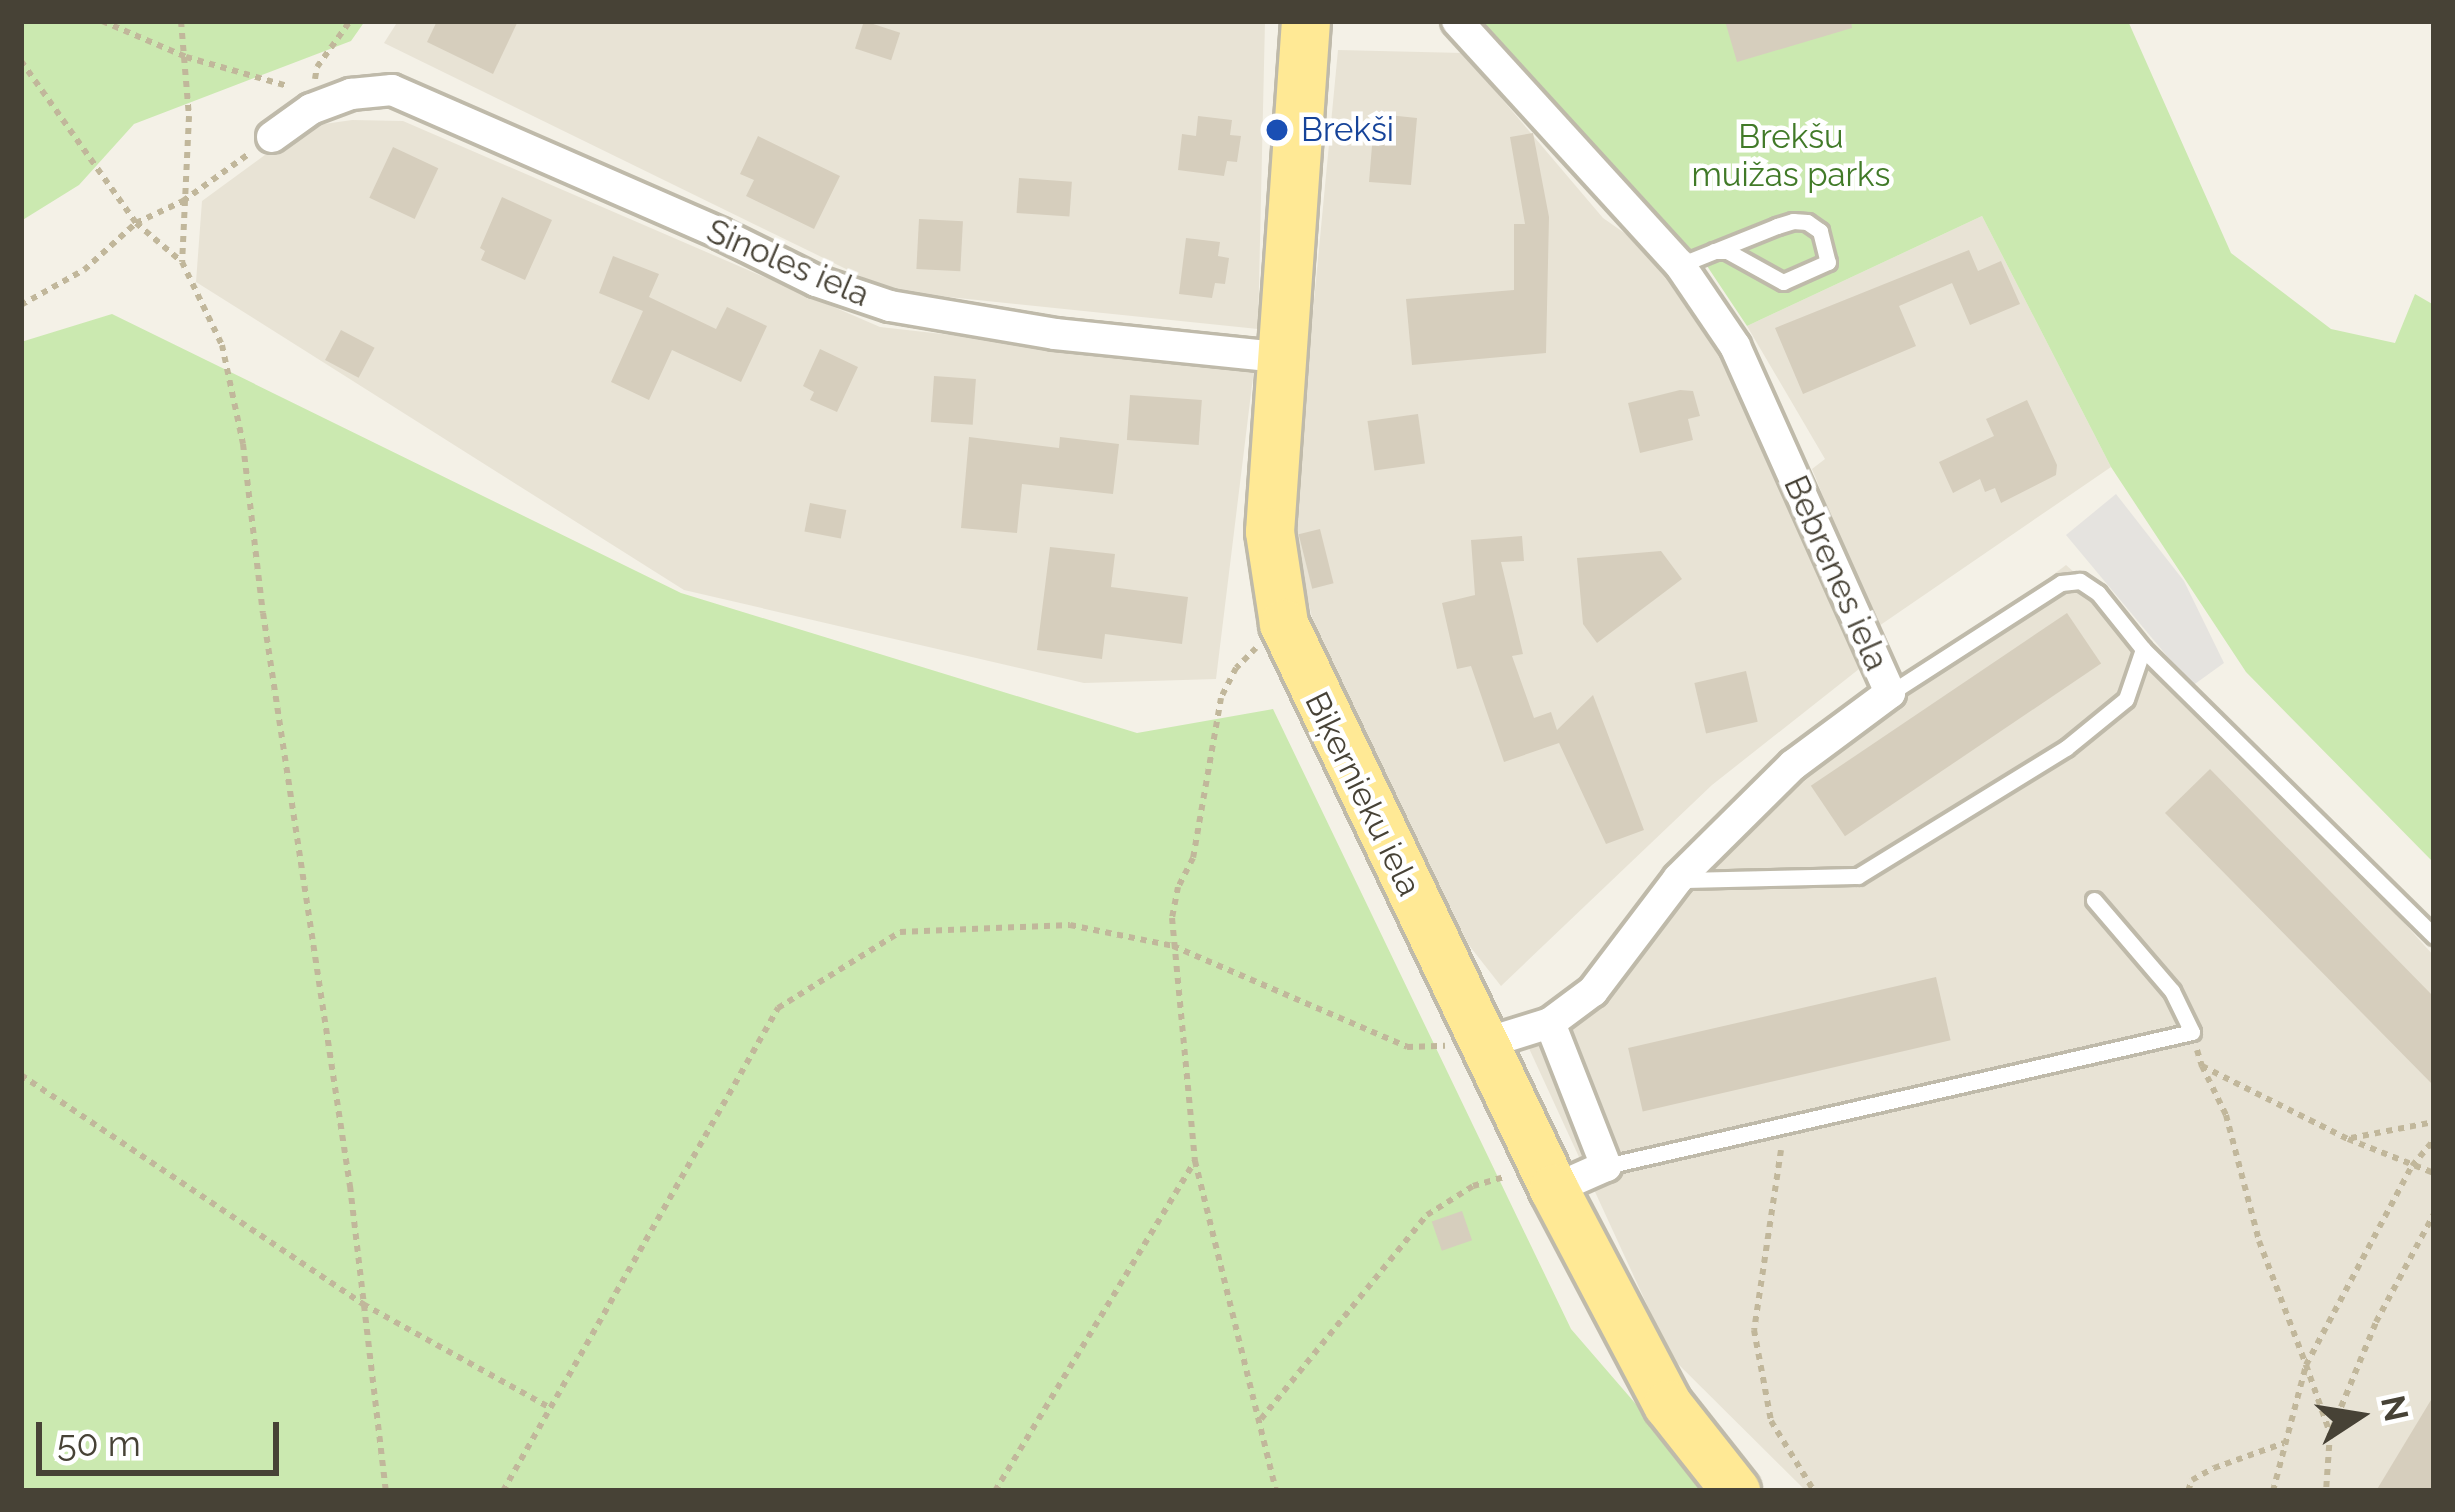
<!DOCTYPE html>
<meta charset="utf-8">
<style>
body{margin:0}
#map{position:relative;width:2455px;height:1512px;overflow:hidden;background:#f4f1e7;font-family:Raleway,sans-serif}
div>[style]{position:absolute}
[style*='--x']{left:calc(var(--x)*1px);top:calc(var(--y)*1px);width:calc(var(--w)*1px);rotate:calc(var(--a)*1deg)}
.residential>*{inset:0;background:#e8e3d5}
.green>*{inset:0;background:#cbe9b0}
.parking>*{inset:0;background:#e5e3df}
.building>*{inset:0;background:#d6cebd;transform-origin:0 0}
.path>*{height:6px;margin-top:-3px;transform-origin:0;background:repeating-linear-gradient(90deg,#c1b79b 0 6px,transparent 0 12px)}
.roads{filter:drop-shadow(3px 0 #bfbaaa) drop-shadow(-3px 0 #bfbaaa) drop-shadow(0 3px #bfbaaa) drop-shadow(0 -3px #bfbaaa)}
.service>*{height:15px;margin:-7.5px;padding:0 7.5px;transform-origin:7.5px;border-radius:7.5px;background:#fff}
.minor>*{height:30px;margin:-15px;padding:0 15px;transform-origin:15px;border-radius:15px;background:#fff}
.primary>*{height:48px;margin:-24px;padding:0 24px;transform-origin:24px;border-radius:24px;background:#ffe995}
.dots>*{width:33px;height:33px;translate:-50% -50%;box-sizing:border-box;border:6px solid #fff;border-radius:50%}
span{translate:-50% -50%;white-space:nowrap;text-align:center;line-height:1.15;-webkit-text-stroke:9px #fff;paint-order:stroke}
.transit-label{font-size:33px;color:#164399}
.left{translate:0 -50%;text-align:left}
.park-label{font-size:33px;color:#417a28}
.street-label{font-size:33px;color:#474236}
.frame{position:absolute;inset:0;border:24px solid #474236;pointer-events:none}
.north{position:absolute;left:2299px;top:1356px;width:120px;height:120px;-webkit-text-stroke:9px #fff;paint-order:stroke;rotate:78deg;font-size:33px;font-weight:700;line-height:48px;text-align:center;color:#474236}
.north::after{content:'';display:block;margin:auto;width:42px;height:54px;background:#474236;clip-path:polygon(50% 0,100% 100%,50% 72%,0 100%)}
.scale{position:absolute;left:36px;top:1422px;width:243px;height:54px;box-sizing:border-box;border:6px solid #474236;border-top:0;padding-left:15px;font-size:36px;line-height:42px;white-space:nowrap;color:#474236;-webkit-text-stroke:9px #fff;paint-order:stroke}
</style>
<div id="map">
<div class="residential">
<div style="clip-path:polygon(398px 21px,1265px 21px,1258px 329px,891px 291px,384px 43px)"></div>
<div style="clip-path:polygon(1338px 50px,1463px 53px,1603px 218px,1656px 255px,1716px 347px,1859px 669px,1712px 785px,1501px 986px,1468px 944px,1314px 626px,1292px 531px)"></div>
<div style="clip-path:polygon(352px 120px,403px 121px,880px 327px,1254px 369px,1216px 679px,1084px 683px,684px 590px,196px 282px,202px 201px,303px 127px)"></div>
<div style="clip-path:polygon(1982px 216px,2111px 467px,1876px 628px,1812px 469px,1825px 459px,1747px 326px)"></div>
<div style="clip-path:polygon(2066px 565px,2137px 628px,2434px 956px,2434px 1491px,1806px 1491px,1671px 1357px,1527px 1044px,1799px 768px)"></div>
</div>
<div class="green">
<div style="clip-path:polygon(21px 21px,365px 21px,351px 41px,134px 124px,79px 185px,21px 221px)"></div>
<div style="clip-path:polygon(1461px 21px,2128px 21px,2231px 253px,2331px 329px,2395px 343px,2415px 294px,2434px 305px,2434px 863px,2246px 672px,2111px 467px,1982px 216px,1747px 326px,1705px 263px)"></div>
<div style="clip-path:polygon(112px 314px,681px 593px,1137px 733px,1273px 709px,1571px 1329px,1711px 1491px,21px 1491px,21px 342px)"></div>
</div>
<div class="parking">
<div style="clip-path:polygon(2116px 494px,2184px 581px,2224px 663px,2192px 686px,2066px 535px)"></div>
</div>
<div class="building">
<div style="clip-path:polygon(437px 21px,518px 21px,493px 74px,427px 42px)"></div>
<div style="left:864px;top:21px;width:38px;height:29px;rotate:18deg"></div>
<div style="clip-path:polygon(1725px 21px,1851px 21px,1852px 28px,1737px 62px)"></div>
<div style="clip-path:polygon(1388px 115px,1417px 118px,1411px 185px,1369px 182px,1373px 134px,1385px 135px)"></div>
<div style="clip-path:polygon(1198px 116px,1232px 120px,1230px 135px,1241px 136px,1237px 162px,1227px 161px,1224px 176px,1178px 170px,1182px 134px,1196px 136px)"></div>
<div style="clip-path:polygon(1533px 133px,1549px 217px,1546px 353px,1412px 365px,1406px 299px,1514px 290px,1514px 224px,1525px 224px,1510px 137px)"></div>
<div style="clip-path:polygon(758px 136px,840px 176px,814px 229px,746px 196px,754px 180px,740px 174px)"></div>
<div style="left:393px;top:147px;width:50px;height:56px;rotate:25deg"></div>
<div style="left:1019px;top:178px;width:53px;height:35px;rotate:4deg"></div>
<div style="clip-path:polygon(502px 197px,552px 220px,525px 280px,481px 260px,485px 251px,480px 248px)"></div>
<div style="left:919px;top:219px;width:44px;height:50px;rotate:3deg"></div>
<div style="clip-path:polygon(1186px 238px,1220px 242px,1218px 256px,1229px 258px,1225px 284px,1215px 283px,1212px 298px,1179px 294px)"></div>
<div style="clip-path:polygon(1969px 250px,1978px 271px,2001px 261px,2020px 304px,1970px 325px,1952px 283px,1899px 306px,1916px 346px,1803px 394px,1775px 328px)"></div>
<div style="clip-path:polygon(613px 256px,659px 274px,649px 297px,716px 329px,727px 307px,767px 326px,741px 382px,672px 350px,649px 400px,611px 382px,643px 311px,599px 293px)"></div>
<div style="left:341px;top:330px;width:38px;height:34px;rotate:28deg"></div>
<div style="clip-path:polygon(820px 349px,858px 367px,837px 412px,810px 400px,814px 392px,803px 386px)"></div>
<div style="left:934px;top:376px;width:42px;height:46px;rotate:4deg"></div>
<div style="clip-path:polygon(1680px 390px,1693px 391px,1700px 416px,1688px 419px,1693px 440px,1640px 453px,1628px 403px)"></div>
<div style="left:1130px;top:395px;width:72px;height:45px;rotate:4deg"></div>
<div style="clip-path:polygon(2027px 400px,2057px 465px,2056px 475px,2001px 503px,1995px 488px,1985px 492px,1980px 479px,1953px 493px,1939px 462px,1994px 436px,1986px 419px)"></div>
<div style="left:1418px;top:414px;width:50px;height:51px;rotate:82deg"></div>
<div style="clip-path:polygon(969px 437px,1059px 448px,1060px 437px,1119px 444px,1113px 494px,1022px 484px,1017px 533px,961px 528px)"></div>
<div style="left:810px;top:503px;width:37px;height:29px;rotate:11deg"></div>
<div style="left:1320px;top:529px;width:56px;height:22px;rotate:76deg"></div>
<div style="clip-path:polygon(1522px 536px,1524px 561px,1501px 562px,1523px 654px,1512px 656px,1534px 718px,1551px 712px,1557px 730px,1593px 695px,1644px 830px,1606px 844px,1559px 743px,1504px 762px,1471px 666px,1457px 669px,1442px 603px,1475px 595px,1471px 540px)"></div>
<div style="clip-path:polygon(1050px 547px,1115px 554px,1111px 587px,1188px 597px,1182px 644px,1105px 634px,1102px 659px,1037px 650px)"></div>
<div style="clip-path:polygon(1661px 551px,1682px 579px,1597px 643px,1583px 624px,1577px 558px)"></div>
<div style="left:2067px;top:613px;width:61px;height:309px;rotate:56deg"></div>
<div style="left:1746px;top:671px;width:52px;height:53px;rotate:77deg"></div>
<div style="clip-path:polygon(2210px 769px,2434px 997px,2434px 1086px,2165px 813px)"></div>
<div style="left:1936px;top:977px;width:65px;height:316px;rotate:77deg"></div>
<div style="left:1462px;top:1211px;width:31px;height:32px;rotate:71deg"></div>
<div style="clip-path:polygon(2434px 1395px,2434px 1491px,2376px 1491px)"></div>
</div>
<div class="path">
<div style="--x:102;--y:21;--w:91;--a:23.2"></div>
<div style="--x:186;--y:57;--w:106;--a:15.9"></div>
<div style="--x:181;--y:21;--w:95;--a:85.2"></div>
<div style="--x:189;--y:116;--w:146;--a:92.7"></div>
<div style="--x:182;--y:262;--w:92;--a:64.3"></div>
<div style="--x:222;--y:345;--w:101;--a:78"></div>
<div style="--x:243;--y:444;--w:170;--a:83.3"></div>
<div style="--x:263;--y:613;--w:580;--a:81.37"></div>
<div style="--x:350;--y:1186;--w:307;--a:83.3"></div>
<div style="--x:21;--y:61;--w:199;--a:54.6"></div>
<div style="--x:136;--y:223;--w:60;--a:40.3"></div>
<div style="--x:315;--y:79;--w:12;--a:-81"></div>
<div style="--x:317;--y:67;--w:57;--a:-54.3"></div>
<div style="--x:21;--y:305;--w:72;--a:-29.1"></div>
<div style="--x:84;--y:270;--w:70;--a:-42.1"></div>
<div style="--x:136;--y:223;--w:52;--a:-25.1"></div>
<div style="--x:183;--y:201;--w:82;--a:-35.6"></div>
<div style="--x:1256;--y:648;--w:28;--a:135"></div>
<div style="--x:1236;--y:668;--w:34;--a:117"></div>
<div style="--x:1221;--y:698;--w:162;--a:99.9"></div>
<div style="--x:1193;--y:858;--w:33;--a:117"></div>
<div style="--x:1178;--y:887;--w:32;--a:101"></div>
<div style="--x:1172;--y:918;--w:244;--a:84.6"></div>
<div style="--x:1195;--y:1161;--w:340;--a:76.2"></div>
<div style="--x:2197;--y:1050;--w:17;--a:73"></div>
<div style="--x:2202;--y:1066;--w:163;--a:26.6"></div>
<div style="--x:2348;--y:1139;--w:92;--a:21.6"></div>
<div style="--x:2202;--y:1066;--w:55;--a:63.9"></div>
<div style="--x:2226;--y:1115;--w:130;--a:75.3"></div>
<div style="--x:2259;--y:1241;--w:133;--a:69.2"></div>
<div style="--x:21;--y:1075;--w:412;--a:33.8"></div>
<div style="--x:363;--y:1304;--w:213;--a:29"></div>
<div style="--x:2351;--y:1138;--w:85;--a:-10.9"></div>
<div style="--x:1781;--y:1150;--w:182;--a:98.5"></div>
<div style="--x:1754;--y:1330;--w:93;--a:79.4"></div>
<div style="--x:1771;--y:1421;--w:82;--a:58.4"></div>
<div style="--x:2306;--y:1365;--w:225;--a:-62"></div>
<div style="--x:2412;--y:1166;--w:34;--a:-50"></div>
<div style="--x:1261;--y:1419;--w:263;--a:-50.9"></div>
<div style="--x:1427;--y:1215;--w:54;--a:-32.2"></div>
<div style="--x:1473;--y:1186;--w:32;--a:-16"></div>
<div style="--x:2332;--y:1429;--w:116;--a:-67.6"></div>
<div style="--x:2376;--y:1322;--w:123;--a:-61.8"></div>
<div style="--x:503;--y:1491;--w:556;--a:-60.34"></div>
<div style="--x:778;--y:1008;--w:144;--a:-31.9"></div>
<div style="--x:900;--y:932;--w:170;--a:-2.4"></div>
<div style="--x:1070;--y:925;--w:105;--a:11.5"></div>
<div style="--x:1173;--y:946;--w:255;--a:23.3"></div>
<div style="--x:1407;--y:1047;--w:38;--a:-2"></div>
<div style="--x:995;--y:1491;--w:386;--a:-58.8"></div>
<div style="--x:2188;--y:1491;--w:12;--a:-70"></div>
<div style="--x:2192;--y:1480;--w:25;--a:-29"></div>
<div style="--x:2214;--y:1468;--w:74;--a:-19.7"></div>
<div style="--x:2273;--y:1491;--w:130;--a:-75.3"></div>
<div style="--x:2306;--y:1365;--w:72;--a:70.6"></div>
<div style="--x:2330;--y:1433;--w:58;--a:93.9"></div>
</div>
<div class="roads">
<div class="service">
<div style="--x:1680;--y:265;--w:105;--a:-21.9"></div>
<div style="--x:1777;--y:226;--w:17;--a:-17"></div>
<div style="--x:1793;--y:221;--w:14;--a:4"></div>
<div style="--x:1807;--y:222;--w:16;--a:35"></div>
<div style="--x:1820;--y:231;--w:32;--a:76"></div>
<div style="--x:1828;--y:262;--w:49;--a:156"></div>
<div style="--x:1783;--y:282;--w:64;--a:-151"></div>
<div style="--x:1727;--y:251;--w:13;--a:180"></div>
<div style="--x:2143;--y:649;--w:409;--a:44.6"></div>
<div style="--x:1682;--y:880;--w:176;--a:-1.3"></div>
<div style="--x:1858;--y:876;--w:244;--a:-31.6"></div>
<div style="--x:2066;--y:748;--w:77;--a:-39.2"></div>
<div style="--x:2126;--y:699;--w:53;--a:-71.2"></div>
<div style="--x:2143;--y:649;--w:72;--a:-128.8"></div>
<div style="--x:2098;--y:593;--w:22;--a:-146"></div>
<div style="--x:2080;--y:581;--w:19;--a:174"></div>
<div style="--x:2061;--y:583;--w:203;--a:147.2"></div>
<div style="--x:1606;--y:1166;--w:601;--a:-12.88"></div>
<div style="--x:2192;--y:1032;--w:46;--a:-116"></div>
<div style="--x:2172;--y:991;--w:120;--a:-130.6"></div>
</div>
<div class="minor">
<div style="--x:1457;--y:21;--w:331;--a:47.6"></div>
<div style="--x:1680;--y:265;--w:98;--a:55.8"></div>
<div style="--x:1735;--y:346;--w:380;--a:65.9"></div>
<div style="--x:1890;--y:693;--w:121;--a:143.4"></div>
<div style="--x:1793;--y:765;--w:162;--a:135.3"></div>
<div style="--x:1678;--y:879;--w:141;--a:127.2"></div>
<div style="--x:1593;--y:991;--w:54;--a:143.3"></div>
<div style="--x:1550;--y:1023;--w:70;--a:162.6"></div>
<div style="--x:272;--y:137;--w:48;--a:-35.7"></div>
<div style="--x:311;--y:109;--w:43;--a:-20.6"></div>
<div style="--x:351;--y:94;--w:41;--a:-5.6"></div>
<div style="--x:392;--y:90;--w:359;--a:23.6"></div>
<div style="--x:721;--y:234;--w:106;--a:26.3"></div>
<div style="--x:816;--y:281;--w:78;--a:18.7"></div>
<div style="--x:890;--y:306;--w:167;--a:9.6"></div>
<div style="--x:1055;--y:334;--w:225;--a:5.9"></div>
<div style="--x:1550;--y:1023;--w:154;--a:68.6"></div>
<div style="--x:1606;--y:1166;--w:57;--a:156.1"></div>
</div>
<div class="primary">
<div style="--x:1306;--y:21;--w:512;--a:94.03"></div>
<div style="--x:1270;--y:532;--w:93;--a:81.3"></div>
<div style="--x:1284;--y:624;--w:626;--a:64.46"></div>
<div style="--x:1554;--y:1189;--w:244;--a:62.2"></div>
<div style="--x:1668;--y:1405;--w:110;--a:51.7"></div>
</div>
</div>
<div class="dots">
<div style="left:1277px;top:130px;background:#1a4fb4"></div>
</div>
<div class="transit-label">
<span class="left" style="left:1301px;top:130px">Brekši</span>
</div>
<div class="park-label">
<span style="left:1791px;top:156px">Brekšu<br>muižas parks</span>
</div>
<div class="street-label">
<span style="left:788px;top:263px;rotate:23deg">Sinoles iela</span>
<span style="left:1836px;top:573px;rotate:66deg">Bebrenes iela</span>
<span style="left:1363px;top:794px;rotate:64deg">Biķernieku iela</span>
</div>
<div class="frame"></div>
<div class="north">N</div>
<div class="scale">50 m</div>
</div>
